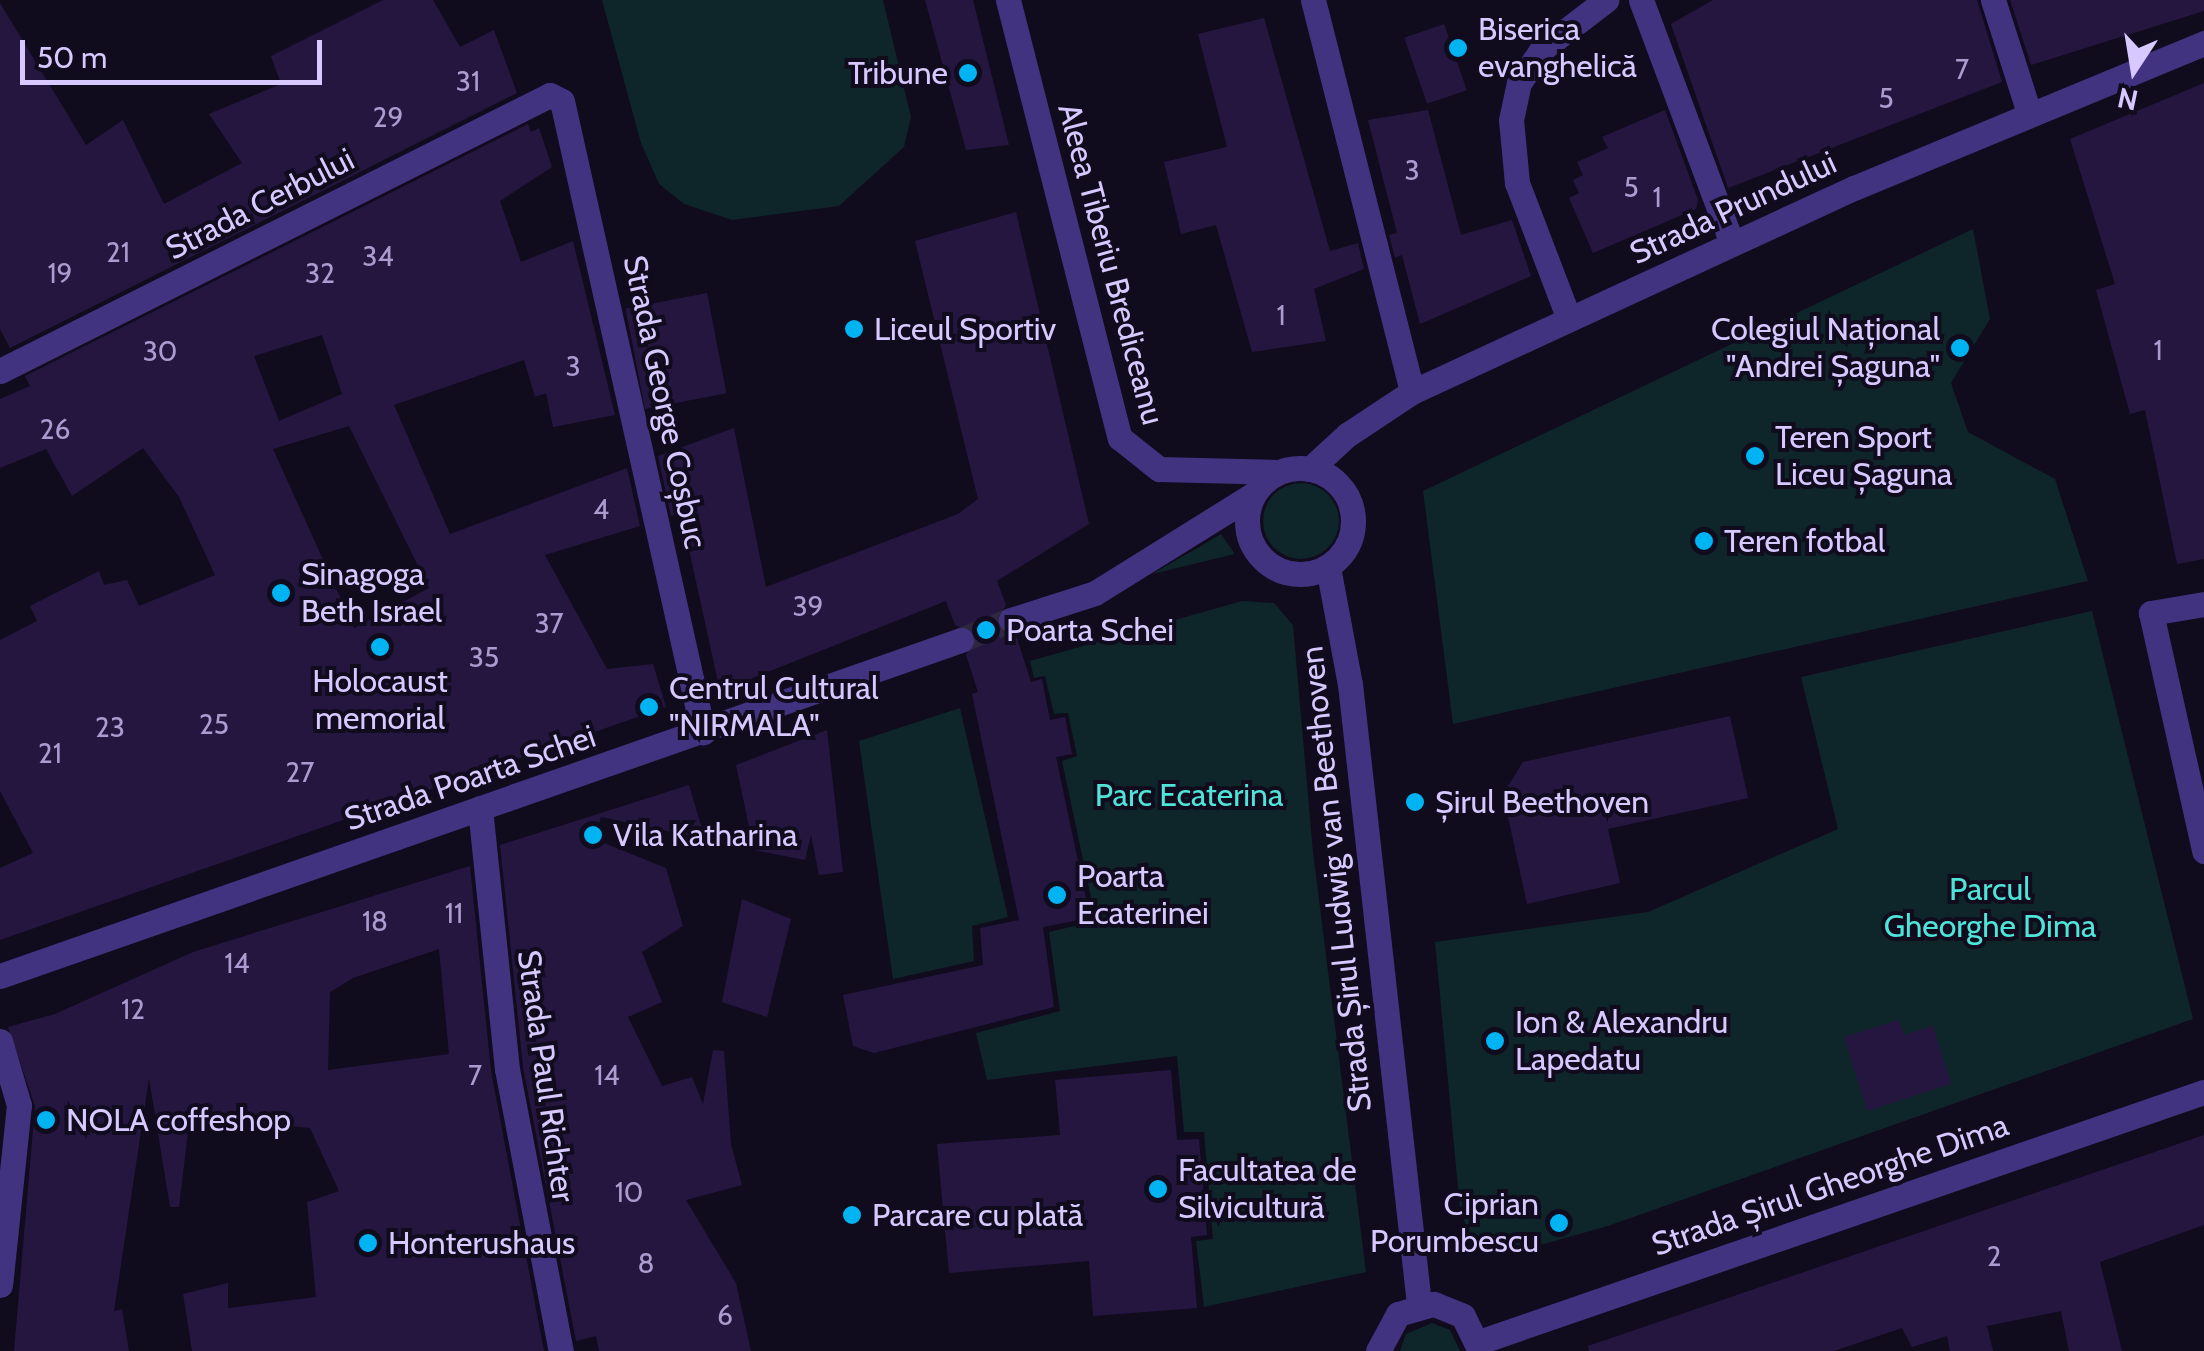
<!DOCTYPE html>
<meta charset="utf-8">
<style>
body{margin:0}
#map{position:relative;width:2204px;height:1351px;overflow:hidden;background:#110b1e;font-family:Cabin,sans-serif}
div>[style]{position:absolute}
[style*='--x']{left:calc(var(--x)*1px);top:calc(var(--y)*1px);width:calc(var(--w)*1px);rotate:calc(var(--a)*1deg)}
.green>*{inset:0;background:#0e2529}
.round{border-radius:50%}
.building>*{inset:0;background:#251640;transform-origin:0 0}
.tertiary-tunnel>*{height:25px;margin-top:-12.5px;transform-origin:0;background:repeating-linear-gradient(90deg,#2f2740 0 25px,transparent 0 37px)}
.pedestrian>*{height:25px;margin:-12.5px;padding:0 12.5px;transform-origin:12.5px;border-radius:12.5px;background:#423380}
.minor>*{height:25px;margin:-12.5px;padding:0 12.5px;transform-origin:12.5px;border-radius:12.5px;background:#423380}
.tertiary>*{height:25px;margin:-12.5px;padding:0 12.5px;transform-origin:12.5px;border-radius:12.5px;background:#423380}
.tertiary>.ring{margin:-12.5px;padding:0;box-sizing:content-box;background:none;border:25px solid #423380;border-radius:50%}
.dots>*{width:28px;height:28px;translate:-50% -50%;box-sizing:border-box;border:5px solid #110b1e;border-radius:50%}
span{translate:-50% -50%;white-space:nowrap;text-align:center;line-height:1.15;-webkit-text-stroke:8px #110b1e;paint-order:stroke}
.number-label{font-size:28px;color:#aa9ccf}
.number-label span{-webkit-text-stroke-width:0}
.poi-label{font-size:32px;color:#d7c8ff}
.left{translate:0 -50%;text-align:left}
.right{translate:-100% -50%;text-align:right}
.street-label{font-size:32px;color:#d7c8ff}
.park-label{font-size:32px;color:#4ee5d8}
.north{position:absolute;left:2084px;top:20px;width:100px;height:100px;-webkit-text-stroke:8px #110b1e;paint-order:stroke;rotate:192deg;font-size:28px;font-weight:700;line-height:40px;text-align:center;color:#d7c8ff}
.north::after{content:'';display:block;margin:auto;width:35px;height:45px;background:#d7c8ff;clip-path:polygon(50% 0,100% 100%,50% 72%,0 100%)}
.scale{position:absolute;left:20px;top:40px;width:302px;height:45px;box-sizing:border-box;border:5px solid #d7c8ff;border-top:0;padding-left:12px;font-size:30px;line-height:35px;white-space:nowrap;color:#d7c8ff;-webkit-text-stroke:8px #110b1e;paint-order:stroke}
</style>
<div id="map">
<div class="green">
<div style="clip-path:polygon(602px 0,883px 0,911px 117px,904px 147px,839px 206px,732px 220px,684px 204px,659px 184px,641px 143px)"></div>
<div style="clip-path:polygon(1973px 229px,1990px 319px,1951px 383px,1968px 432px,2055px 479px,2088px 581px,1453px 724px,1423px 491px)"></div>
<div class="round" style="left:1263px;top:483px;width:76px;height:76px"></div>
<div style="clip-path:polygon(1221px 534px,1235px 554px,1152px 574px,1199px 547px)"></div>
<div style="clip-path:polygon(1242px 601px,1274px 603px,1293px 625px,1313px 852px,1366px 1272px,1204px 1307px,1196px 1241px,1213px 1239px,1204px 1132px,1184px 1132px,1177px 1056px,987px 1080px,976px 1033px,1060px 1011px,1049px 932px,1096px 921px,1062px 761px,1077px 756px,1068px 713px,1054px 714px,1045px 676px,1034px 678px,1030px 661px)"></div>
<div style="clip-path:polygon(2092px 611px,2193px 1019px,1608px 1226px,1504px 1255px,1471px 1238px,1460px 1210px,1435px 942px,1648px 912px,1838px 829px,1801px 677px)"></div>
<div style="clip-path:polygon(960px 708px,1008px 917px,972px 926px,974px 961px,893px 979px,859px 741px)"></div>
<div style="clip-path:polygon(1432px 1323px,1450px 1330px,1460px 1351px,1400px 1351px,1406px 1334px)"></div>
</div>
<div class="building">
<div style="clip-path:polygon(383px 0,433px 0,460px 47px,494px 30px,517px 93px,10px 348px,0 329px,0 3px,86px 145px,123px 120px,164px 204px,242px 163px,209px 114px,281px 84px,271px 56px)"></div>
<div style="clip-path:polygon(925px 0,973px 0,1009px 145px,966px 150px)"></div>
<div style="clip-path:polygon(1713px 0,1977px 0,2002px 82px,1728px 188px,1671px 24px)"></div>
<div style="clip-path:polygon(2010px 0,2204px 0,2204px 11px,2031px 65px)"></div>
<div style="clip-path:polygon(1264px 18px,1330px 251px,1358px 243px,1364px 269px,1314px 289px,1326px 341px,1252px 352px,1216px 225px,1181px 234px,1164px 162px,1227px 147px,1198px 34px)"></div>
<div style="left:1444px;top:24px;width:70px;height:42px;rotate:71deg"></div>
<div style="clip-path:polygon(2204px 83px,2204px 559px,2177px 564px,2145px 410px,2130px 414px,2096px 290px,2115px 284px,2070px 139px)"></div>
<div style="clip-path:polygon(1428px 110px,1461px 235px,1512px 220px,1531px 276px,1420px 324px,1402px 255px,1395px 258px,1389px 235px,1397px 233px,1368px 120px)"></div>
<div style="clip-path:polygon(1665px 110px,1698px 200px,1696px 209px,1593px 253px,1569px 198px,1579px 193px,1573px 180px,1583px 175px,1577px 162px,1608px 148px,1602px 137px)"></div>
<div style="clip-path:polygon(evenodd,528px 124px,531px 132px,539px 128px,552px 167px,500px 201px,521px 262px,573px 241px,615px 415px,553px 427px,546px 393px,535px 397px,524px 360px,394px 405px,450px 534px,627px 468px,640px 526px,545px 555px,607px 669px,653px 664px,666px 707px,0 940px,0 868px,33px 853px,0 791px,0 640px,37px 621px,30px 606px,99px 571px,104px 585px,127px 580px,139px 606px,215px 575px,179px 497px,143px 448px,72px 496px,46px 449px,0 468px,0 399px,30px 386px,25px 376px,528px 124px,322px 335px,342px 394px,279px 421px,254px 356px,322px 335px,528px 124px,349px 426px,429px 588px,354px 628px,273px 449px,349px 426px)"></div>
<div style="clip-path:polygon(1016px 212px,1089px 524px,997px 581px,1006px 605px,995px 624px,1016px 635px,1031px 682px,1042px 679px,1050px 720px,1065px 717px,1072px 754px,1056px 757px,1090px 918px,1043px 927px,1054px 1007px,874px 1053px,853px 1046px,843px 995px,983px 965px,980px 928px,1019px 920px,972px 694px,978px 692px,966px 655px,976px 634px,955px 625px,946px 601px,720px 691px,681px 513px,671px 516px,658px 456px,734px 428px,766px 587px,958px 514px,978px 499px,915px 241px)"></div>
<div style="left:707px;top:293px;width:102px;height:83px;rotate:79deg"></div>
<div style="clip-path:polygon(1730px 716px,1748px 798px,1608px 829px,1620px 883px,1527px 904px,1503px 794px,1523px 762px)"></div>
<div style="clip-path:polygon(827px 730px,843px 872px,819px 875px,811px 835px,805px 860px,754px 850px,736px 765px)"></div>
<div style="clip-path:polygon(689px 785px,705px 839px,601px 817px,594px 839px,666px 868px,683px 926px,642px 952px,662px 1002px,628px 1017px,662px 1086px,692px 1077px,703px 1104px,713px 1050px,724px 1051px,731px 1144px,742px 1185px,686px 1200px,736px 1283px,751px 1351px,599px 1351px,596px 1336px,576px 1341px,523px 1067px,500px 845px)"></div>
<div style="clip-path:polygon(evenodd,470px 866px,491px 1071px,544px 1351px,192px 1351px,183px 1294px,228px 1283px,228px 1308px,316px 1297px,307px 1202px,339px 1191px,310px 1128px,190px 1115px,179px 1207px,170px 1207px,149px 1078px,114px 1311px,122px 1309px,129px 1351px,14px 1351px,35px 1106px,8px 1027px,55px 1014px,193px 952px,470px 866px,439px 949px,449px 1054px,328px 1070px,330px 992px,353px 978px,439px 949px)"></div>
<div style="clip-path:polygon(742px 899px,791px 919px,767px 1017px,722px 1002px)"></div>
<div style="clip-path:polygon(1899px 1020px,1904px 1035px,1933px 1026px,1951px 1084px,1867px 1111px,1844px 1037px)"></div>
<div style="clip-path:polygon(1171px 1070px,1177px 1140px,1199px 1139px,1207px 1235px,1191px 1237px,1197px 1308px,1093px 1316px,1089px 1261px,949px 1273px,937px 1144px,1060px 1135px,1055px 1080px)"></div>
<div style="clip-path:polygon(2204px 1135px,2204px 1225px,2100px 1262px,2122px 1351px,2069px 1351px,2061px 1311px,1987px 1326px,1993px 1351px,1950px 1351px,1947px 1336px,1912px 1347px,1902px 1328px,1834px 1351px,1589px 1351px,1588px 1346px)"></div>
</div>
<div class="tertiary-tunnel">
<div style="--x:961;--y:640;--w:54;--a:-21.8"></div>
</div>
<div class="pedestrian">
<div style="--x:480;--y:808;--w:262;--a:84.1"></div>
<div style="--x:507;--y:1069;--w:287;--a:79.2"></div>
<div style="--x:0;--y:1041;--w:67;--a:73.5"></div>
<div style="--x:19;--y:1105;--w:181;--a:96"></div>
</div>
<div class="minor">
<div style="--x:1008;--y:0;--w:452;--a:75.7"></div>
<div style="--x:1120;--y:438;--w:50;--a:38.5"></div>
<div style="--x:1159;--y:469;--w:119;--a:1.4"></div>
<div style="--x:1313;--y:0;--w:404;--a:75.8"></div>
<div style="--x:1641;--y:0;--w:260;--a:69.5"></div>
<div style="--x:1993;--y:0;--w:119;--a:72.3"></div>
<div style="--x:1569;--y:319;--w:146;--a:-110.9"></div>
<div style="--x:1517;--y:183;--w:63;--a:-95.4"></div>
<div style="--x:1511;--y:120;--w:38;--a:-78"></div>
<div style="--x:1519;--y:83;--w:41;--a:-55.9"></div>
<div style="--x:1542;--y:49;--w:81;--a:-37.4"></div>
<div style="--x:0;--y:371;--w:615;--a:-26.65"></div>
<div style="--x:550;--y:95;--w:13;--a:27"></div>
<div style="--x:562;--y:101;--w:647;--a:77.4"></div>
<div style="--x:2204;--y:604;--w:54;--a:170.4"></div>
<div style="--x:2151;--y:613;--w:244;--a:77.4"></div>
</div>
<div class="tertiary">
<div class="ring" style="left:1247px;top:468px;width:81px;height:81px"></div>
<div style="--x:1310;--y:469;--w:50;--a:-42.6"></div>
<div style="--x:1347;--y:435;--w:78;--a:-33.5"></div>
<div style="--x:1412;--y:392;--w:487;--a:-24.8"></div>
<div style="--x:1854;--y:188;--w:379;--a:-22.5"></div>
<div style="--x:1328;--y:567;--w:119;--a:79.4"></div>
<div style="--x:1350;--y:684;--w:624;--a:83.65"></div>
<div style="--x:1011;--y:620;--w:88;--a:-17.8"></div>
<div style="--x:1095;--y:593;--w:187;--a:-31.9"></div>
<div style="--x:0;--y:976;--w:1018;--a:-19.27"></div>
<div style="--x:1479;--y:1342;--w:767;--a:-19.03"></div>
<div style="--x:1378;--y:1351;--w:42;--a:-61.6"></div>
<div style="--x:1398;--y:1314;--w:37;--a:-16"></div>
<div style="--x:1434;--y:1304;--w:31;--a:22"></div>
<div style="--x:1463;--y:1316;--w:39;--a:64"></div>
</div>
<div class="dots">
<div style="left:1458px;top:48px;background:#00b3f3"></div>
<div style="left:968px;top:73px;background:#00b3f3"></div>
<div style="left:854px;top:329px;background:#00b3f3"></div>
<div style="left:1960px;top:348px;background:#00b3f3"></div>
<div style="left:1755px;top:456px;background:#00b3f3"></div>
<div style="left:1704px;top:541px;background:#00b3f3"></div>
<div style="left:281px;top:593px;background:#00b3f3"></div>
<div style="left:986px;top:630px;background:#00b3f3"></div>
<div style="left:380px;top:647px;background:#00b3f3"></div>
<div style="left:649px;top:707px;background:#00b3f3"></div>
<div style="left:1415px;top:802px;background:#00b3f3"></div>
<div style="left:593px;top:835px;background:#00b3f3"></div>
<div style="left:1057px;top:895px;background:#00b3f3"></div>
<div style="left:1495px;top:1041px;background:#00b3f3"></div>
<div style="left:46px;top:1120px;background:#00b3f3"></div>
<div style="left:1158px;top:1189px;background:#00b3f3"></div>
<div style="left:852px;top:1215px;background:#00b3f3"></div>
<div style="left:1559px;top:1223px;background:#00b3f3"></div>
<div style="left:368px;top:1243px;background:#00b3f3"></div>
</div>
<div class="number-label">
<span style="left:1962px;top:69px">7</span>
<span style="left:468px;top:81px">31</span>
<span style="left:1886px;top:98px">5</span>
<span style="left:388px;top:117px">29</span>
<span style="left:1412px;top:170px">3</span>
<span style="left:1631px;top:187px">5</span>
<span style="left:1657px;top:197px">1</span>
<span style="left:118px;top:252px">21</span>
<span style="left:378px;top:256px">34</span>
<span style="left:60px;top:273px">19</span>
<span style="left:320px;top:273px">32</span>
<span style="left:1281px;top:315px">1</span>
<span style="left:2158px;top:350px">1</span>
<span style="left:160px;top:351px">30</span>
<span style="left:573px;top:366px">3</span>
<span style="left:55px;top:429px">26</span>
<span style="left:601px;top:509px">4</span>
<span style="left:808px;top:606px">39</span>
<span style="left:549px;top:623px">37</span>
<span style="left:484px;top:657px">35</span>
<span style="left:214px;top:724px">25</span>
<span style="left:110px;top:727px">23</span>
<span style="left:50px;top:753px">21</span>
<span style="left:300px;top:772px">27</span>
<span style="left:454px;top:913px">11</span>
<span style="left:375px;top:921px">18</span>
<span style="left:237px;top:963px">14</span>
<span style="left:133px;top:1009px">12</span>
<span style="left:475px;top:1075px">7</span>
<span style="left:607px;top:1075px">14</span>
<span style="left:629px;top:1192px">10</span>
<span style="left:1994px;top:1256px">2</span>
<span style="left:646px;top:1263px">8</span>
<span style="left:725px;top:1315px">6</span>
</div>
<div class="poi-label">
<span class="left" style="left:1478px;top:48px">Biserica<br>evanghelică</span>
<span class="right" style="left:948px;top:73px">Tribune</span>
<span class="left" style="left:874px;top:329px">Liceul Sportiv</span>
<span class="right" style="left:1940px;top:348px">Colegiul Național<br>"Andrei Șaguna"</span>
<span class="left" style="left:1775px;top:456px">Teren Sport<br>Liceu Șaguna</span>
<span class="left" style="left:1724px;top:541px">Teren fotbal</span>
<span class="left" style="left:301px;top:593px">Sinagoga<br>Beth Israel</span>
<span class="left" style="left:1006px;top:630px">Poarta Schei</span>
<span style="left:380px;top:700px">Holocaust<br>memorial</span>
<span class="left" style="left:669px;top:707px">Centrul Cultural<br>"NIRMALA"</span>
<span class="left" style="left:1435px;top:802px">Șirul Beethoven</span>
<span class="left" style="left:613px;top:835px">Vila Katharina</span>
<span class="left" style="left:1077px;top:895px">Poarta<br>Ecaterinei</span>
<span class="left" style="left:1515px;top:1041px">Ion &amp; Alexandru<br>Lapedatu</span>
<span class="left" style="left:66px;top:1120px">NOLA coffeshop</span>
<span class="left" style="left:1178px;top:1189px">Facultatea de<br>Silvicultură</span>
<span class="right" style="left:1539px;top:1223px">Ciprian<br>Porumbescu</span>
<span class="left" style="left:872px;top:1215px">Parcare cu plată</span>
<span class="left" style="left:388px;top:1243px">Honterushaus</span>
</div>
<div class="street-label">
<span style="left:260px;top:204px;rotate:-27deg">Strada Cerbului</span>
<span style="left:1733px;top:208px;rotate:-25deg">Strada Prundului</span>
<span style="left:1111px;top:264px;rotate:75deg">Aleea Tiberiu Brediceanu</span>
<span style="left:665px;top:402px;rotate:78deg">Strada George Coșbuc</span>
<span style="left:470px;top:778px;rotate:-19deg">Strada Poarta Schei</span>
<span style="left:1336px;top:879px;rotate:-96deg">Strada Șirul Ludwig van Beethoven</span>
<span style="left:546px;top:1076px;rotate:82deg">Strada Paul Richter</span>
<span style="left:1830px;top:1185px;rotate:-19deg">Strada Șirul Gheorghe Dima</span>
</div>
<div class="park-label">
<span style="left:1189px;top:795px">Parc Ecaterina</span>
<span style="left:1990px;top:908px">Parcul<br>Gheorghe Dima</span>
</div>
<div class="north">N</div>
<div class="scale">50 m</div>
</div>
